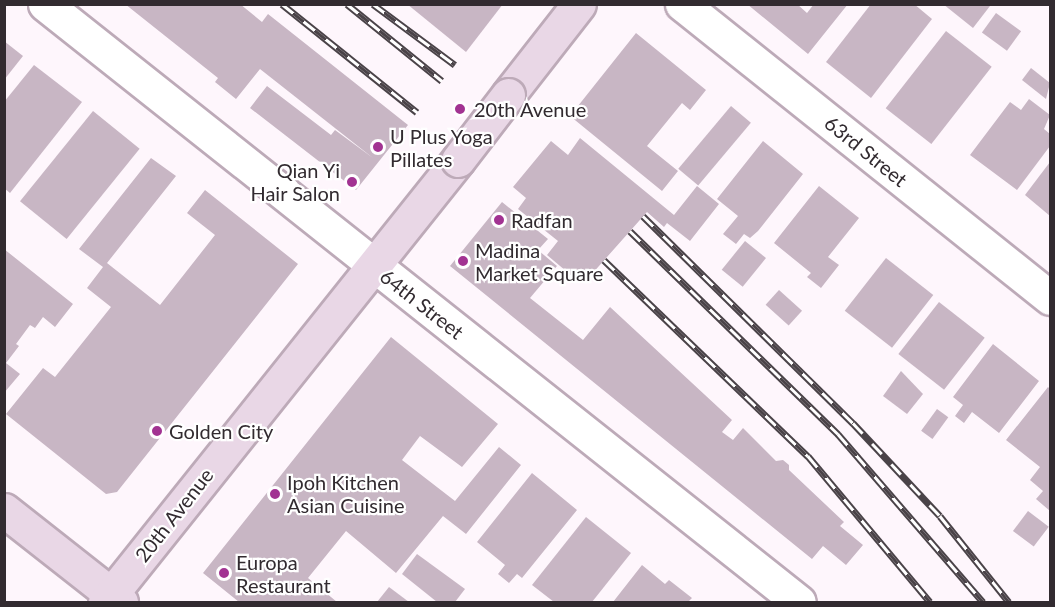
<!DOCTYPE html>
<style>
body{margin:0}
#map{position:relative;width:1055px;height:607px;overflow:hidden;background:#fef6fc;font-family:Lato,sans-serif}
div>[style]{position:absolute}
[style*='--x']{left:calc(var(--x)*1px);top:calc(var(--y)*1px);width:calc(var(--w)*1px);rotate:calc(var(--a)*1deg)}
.building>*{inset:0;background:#c8b6c4;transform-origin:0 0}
.roads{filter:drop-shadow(2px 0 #bdaab8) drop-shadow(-2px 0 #bdaab8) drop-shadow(0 2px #bdaab8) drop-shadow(0 -2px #bdaab8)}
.street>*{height:33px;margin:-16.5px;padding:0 16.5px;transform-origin:16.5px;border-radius:16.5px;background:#fff}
.secondary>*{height:33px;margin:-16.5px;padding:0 16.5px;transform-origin:16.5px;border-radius:16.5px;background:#e9d7e6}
.rail>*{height:7px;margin-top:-3.5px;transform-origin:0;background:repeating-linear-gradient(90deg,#fff 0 14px,#4a4348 0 28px);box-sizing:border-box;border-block:2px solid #4a4348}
.bridges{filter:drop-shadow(2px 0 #bdaab8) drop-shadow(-2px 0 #bdaab8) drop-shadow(0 2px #bdaab8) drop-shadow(0 -2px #bdaab8)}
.secondary-bridge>*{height:33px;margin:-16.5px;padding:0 16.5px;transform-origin:16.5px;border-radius:16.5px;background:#e9d7e6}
.dots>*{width:16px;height:16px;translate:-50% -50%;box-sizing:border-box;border:3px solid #fff;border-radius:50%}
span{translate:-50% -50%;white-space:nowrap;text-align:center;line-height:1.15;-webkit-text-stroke:4.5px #fff;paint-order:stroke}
.poi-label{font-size:20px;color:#322b30}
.left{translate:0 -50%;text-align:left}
.right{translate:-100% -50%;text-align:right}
.street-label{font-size:20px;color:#322b30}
.frame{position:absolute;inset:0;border:6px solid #322b30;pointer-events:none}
</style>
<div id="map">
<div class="building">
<div style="clip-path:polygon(125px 4px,240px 4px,262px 22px,268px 14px,408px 125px,356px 190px,250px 108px,267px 86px,331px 135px,335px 130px,373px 158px,260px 69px,236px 99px,215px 82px,218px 78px)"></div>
<div style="clip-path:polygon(407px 4px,503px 4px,466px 52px)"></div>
<div style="clip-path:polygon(747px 4px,797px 4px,807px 13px,814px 4px,848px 4px,808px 54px)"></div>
<div style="clip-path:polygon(871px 4px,914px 4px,932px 19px,871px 98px,826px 62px)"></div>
<div style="clip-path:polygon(943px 4px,988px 4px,990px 6px,973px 28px)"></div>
<div style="left:996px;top:13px;width:31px;height:24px;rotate:36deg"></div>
<div style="left:946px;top:31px;width:58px;height:98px;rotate:38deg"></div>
<div style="clip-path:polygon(636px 33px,706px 90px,690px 110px,682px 103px,647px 146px,678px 171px,662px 191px,570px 116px)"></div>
<div style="clip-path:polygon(4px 41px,23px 56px,4px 80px)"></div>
<div style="clip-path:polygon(34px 65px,82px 102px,10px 193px,4px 188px,4px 102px)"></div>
<div style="clip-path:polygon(1031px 68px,1050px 83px,1046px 99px,1022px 80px)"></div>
<div style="clip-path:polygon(1029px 99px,1050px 115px,1044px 129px,1050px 134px,1050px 146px,1017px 190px,970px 155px,1010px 102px,1021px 110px)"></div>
<div style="left:731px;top:106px;width:26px;height:82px;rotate:40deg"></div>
<div style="left:93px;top:111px;width:60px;height:116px;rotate:39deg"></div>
<div style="clip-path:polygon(580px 138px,674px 215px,697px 186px,719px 204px,690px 241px,667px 223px,664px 227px,647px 212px,591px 275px,587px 272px,579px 282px,547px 255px,558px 241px,518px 209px,526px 198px,513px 187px,551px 141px,568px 155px)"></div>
<div style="clip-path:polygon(763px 141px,803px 174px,758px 231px,750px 238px,744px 234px,736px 244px,723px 234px,738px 216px,717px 199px)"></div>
<div style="clip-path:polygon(151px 158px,176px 176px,107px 263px,160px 305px,215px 235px,187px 213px,205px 190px,298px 264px,117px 492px,106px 494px,6px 414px,43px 368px,55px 377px,111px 307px,87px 288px,103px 267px,79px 249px)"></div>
<div style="clip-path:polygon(1050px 162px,1050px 216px,1025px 195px)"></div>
<div style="clip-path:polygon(819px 186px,859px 218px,828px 257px,839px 265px,821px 288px,807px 277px,811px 273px,774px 243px)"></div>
<div style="clip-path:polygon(502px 202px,548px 239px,538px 250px,557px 266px,530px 298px,583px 340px,610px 307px,732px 420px,722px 432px,733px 440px,743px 428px,776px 461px,783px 460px,789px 465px,789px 470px,844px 522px,840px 526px,863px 545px,846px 565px,823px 546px,812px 559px,450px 266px)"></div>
<div style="left:745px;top:241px;width:27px;height:37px;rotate:39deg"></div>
<div style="clip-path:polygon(4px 249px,73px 304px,55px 327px,43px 317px,35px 328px,30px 325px,16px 344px,19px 346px,6px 363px,20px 374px,4px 393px)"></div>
<div style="left:886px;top:258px;width:60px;height:67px;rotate:38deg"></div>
<div style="left:779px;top:290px;width:31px;height:20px;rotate:42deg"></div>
<div style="left:939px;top:302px;width:58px;height:66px;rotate:38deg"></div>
<div style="clip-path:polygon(391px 337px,498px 424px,462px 467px,420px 436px,402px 460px,455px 501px,499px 447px,521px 465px,466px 534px,443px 516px,396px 573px,346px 531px,308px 578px,337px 602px,239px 602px,203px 573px)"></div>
<div style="clip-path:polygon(993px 344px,1039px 381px,999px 433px,972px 412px,964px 423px,955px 416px,963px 405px,953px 397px)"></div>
<div style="clip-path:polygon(901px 371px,923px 394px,907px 414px,883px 396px)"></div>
<div style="clip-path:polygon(1048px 387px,1050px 389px,1050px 511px,1036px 499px,1043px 491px,1030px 480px,1040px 467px,1006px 440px)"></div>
<div style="left:937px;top:409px;width:14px;height:27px;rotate:36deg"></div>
<div style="clip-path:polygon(532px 473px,577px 510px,522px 578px,517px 574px,509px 583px,498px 574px,505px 565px,477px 542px)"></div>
<div style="left:1028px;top:511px;width:26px;height:25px;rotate:37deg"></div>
<div style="clip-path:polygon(586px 517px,631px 553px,592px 602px,554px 602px,532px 585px)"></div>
<div style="clip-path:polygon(417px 554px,465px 589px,455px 602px,437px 602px,402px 574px)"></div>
<div style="clip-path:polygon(642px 565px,665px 584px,669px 580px,692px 598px,688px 602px,613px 602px)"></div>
<div style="clip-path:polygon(389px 587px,409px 602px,377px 602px)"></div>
</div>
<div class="roads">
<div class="street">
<div style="--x:45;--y:4;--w:962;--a:38.42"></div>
<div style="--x:682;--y:4;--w:471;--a:38.6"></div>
</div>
<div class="secondary">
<div style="--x:508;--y:95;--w:115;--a:-52"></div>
<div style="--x:4;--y:510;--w:149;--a:38.2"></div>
<div style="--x:105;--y:602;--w:566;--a:-51.39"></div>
</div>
</div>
<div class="rail">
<div style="--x:282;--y:4;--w:173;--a:38.7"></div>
<div style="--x:347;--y:4;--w:122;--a:39"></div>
<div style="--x:373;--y:4;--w:102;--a:36.6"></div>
<div style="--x:643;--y:216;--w:295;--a:44.6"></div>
<div style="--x:853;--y:423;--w:127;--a:46.9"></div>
<div style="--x:940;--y:516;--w:110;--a:51.3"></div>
<div style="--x:630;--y:231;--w:291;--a:44.3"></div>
<div style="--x:838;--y:434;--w:222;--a:49.2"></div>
<div style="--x:604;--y:260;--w:283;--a:43.9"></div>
<div style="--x:808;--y:456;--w:190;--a:50.1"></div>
</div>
<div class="bridges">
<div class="secondary-bridge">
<div style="--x:458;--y:160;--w:82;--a:-52.4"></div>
</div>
</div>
<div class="dots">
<div style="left:460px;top:109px;background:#a23392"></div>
<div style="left:378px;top:147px;background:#a23392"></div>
<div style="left:352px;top:182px;background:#a23392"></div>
<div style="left:499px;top:220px;background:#a23392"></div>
<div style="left:463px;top:261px;background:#a23392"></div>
<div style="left:157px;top:431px;background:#a23392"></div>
<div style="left:275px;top:494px;background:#a23392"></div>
<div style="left:224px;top:573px;background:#a23392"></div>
</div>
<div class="poi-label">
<span class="left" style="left:474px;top:109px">20th Avenue</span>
<span class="left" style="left:390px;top:148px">U Plus Yoga<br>Pillates</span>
<span class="right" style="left:340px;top:182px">Qian Yi<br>Hair Salon</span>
<span class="left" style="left:511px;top:220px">Radfan</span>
<span class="left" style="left:475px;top:262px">Madina<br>Market Square</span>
<span class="left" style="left:169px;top:431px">Golden City</span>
<span class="left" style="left:287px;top:494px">Ipoh Kitchen<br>Asian Cuisine</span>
<span class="left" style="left:236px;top:574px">Europa<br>Restaurant</span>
</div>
<div class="street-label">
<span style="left:866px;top:151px;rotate:39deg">63rd Street</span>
<span style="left:422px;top:304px;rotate:38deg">64th Street</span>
<span style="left:174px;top:515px;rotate:-52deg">20th Avenue</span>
</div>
<div class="frame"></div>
</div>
